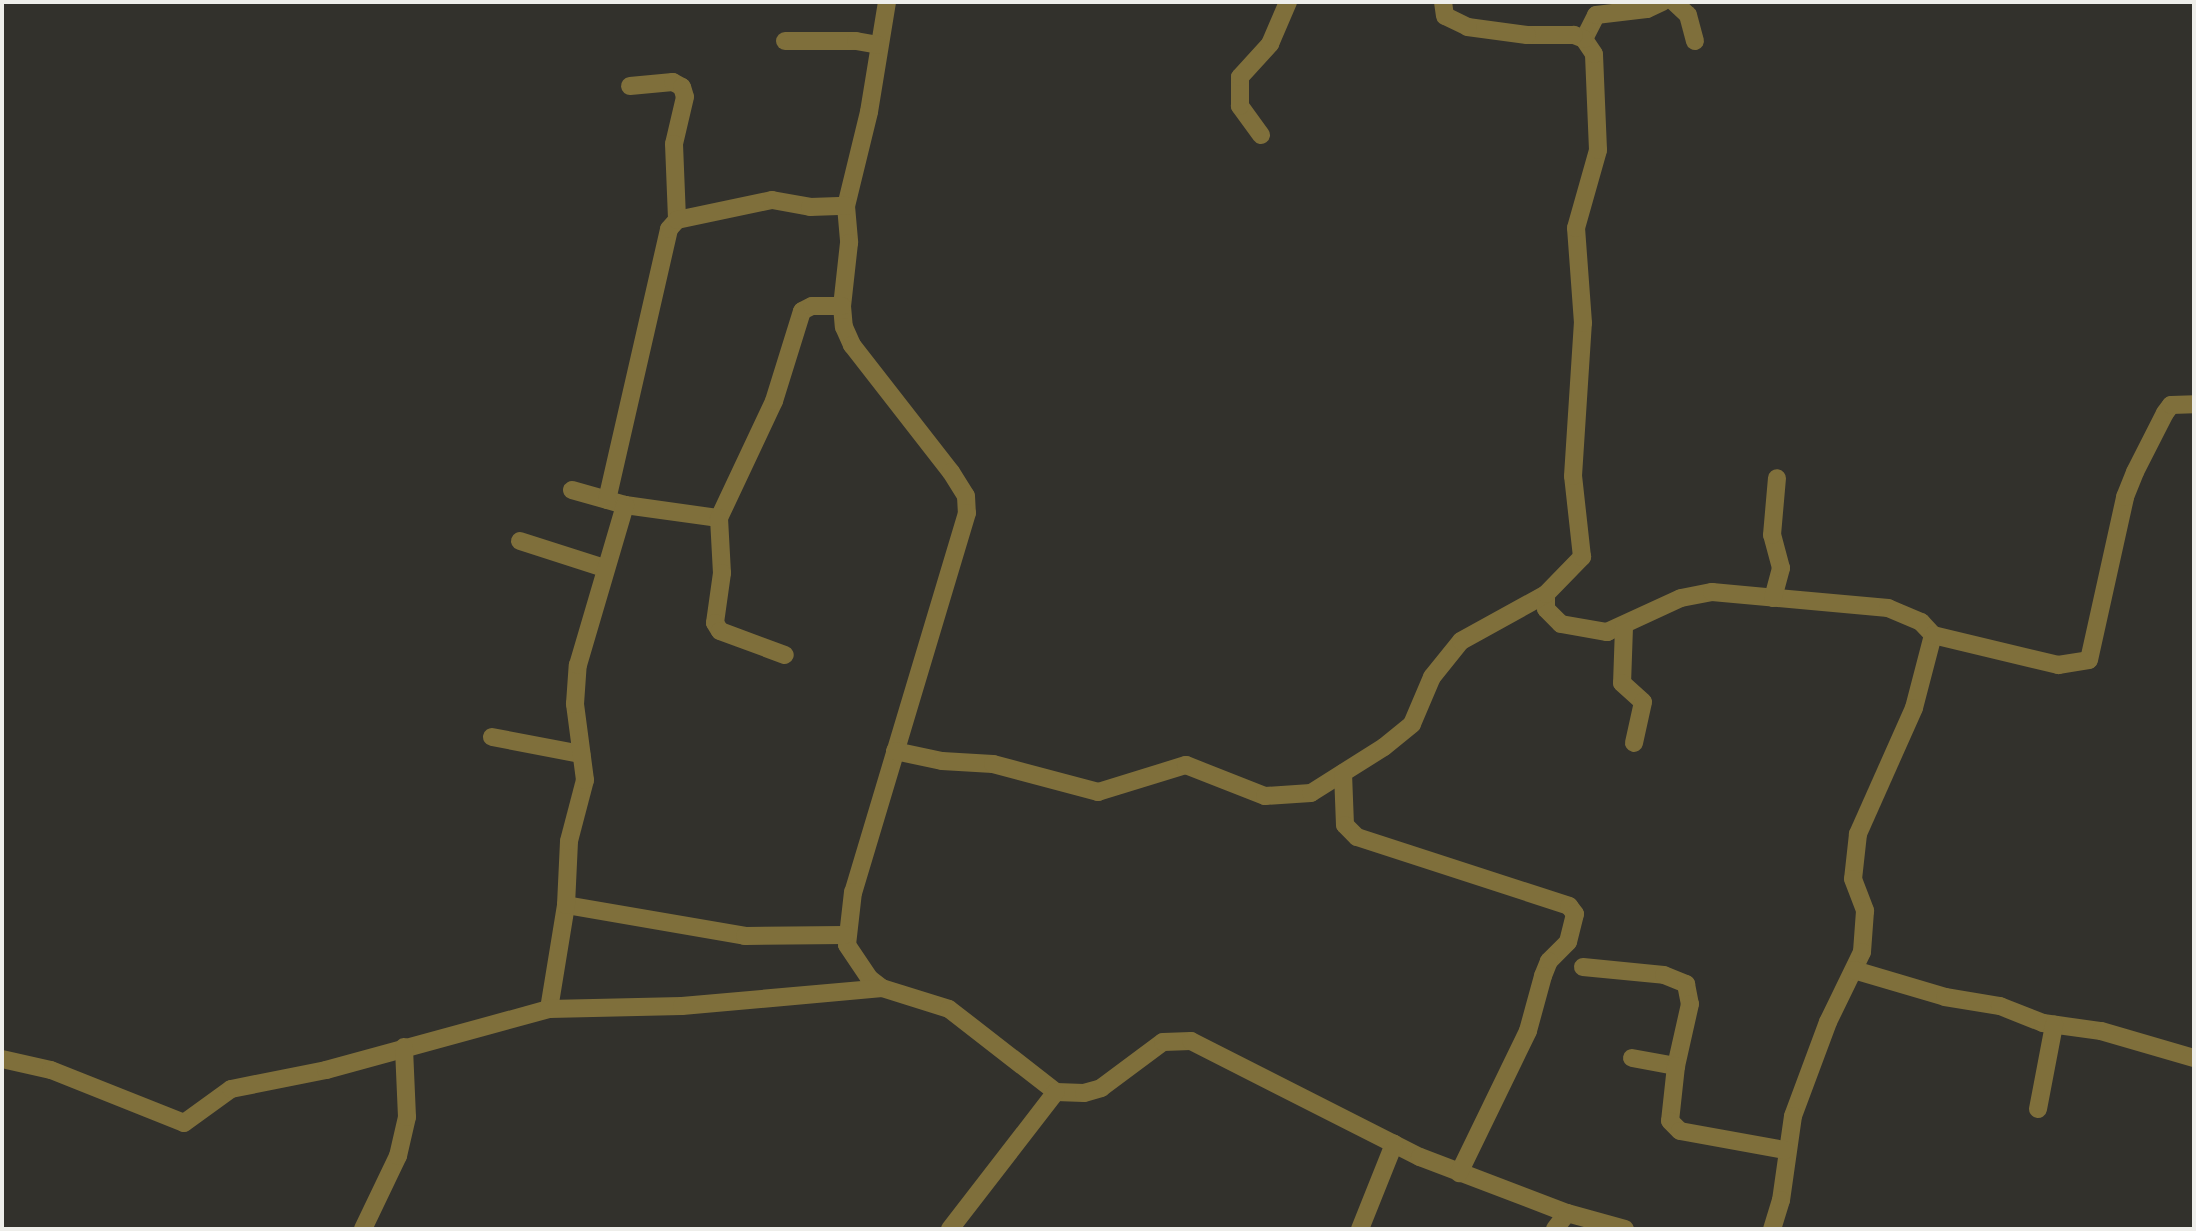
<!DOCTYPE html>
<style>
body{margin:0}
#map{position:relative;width:2196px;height:1231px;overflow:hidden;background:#32312c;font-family:Karla,sans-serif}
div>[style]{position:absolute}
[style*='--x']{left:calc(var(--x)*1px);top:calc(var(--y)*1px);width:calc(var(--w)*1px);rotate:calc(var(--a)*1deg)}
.minor>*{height:18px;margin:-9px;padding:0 9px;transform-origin:9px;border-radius:9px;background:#7f6f3b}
span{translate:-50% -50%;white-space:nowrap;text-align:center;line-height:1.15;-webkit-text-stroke:5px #282722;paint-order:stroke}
.frame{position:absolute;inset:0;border:4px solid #eeeeea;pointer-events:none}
</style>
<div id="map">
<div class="minor">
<div style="--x:887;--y:2;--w:111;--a:99.3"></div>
<div style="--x:869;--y:112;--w:97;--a:103.7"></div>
<div style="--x:846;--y:206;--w:37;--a:85"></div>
<div style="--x:849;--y:243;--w:63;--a:96.3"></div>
<div style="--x:842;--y:306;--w:21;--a:85"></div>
<div style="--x:844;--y:327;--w:20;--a:66"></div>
<div style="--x:852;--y:345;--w:161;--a:52.1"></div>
<div style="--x:951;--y:472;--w:28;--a:58"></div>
<div style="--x:966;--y:496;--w:17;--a:87"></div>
<div style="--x:967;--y:513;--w:396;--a:106.7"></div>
<div style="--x:853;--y:892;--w:53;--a:96.5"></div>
<div style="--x:847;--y:945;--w:40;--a:56"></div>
<div style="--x:869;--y:978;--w:16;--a:38"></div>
<div style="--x:882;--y:988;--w:70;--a:17.4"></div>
<div style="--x:949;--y:1009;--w:135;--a:37.8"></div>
<div style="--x:1056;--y:1092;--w:28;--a:2"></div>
<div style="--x:1084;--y:1093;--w:18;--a:-16"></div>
<div style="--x:1101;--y:1088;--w:77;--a:-36.6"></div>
<div style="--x:1163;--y:1042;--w:28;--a:-2"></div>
<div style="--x:1191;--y:1041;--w:257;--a:26.9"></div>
<div style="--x:1420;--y:1157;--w:157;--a:20.9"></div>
<div style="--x:1674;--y:2;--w:19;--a:43"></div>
<div style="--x:1688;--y:15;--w:27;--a:75"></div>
<div style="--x:1584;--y:39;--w:27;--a:-63"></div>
<div style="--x:1596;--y:15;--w:51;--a:-6.7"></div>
<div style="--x:1647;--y:9;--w:17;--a:-25"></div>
<div style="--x:785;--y:41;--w:71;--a:0"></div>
<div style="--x:856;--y:41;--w:23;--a:10"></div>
<div style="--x:630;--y:86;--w:43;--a:-5.3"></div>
<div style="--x:673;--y:82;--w:10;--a:29"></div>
<div style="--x:682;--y:87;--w:10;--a:73"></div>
<div style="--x:685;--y:97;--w:48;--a:103.2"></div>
<div style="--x:674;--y:144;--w:76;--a:87.7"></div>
<div style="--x:1261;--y:135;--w:36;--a:-126"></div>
<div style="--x:1240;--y:106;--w:29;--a:-90"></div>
<div style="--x:1240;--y:77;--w:45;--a:-47.7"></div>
<div style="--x:1270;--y:44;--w:46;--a:-66.8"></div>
<div style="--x:572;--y:490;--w:55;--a:15.8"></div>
<div style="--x:625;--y:505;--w:95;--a:7.9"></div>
<div style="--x:719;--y:518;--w:129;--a:-64.8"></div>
<div style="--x:774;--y:401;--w:94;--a:-72.7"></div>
<div style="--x:802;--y:311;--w:11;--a:-27"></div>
<div style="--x:812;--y:306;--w:30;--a:0"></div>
<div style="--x:607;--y:500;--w:278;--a:-77.1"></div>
<div style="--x:669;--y:229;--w:12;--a:-48"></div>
<div style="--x:677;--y:220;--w:97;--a:-11.9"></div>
<div style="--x:772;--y:200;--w:39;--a:10"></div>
<div style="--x:810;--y:207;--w:36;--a:-2"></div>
<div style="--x:719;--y:518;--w:55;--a:86.9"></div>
<div style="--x:722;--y:573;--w:50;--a:98"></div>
<div style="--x:715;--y:623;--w:9;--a:58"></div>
<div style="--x:720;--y:631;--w:69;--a:20.3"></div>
<div style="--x:520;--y:541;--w:88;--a:17.8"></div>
<div style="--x:1546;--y:594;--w:15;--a:90"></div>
<div style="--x:1546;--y:609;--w:21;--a:45"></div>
<div style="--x:1561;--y:624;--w:47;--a:9.9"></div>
<div style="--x:1607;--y:632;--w:81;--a:-24.7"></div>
<div style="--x:1681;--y:598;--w:32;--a:-11"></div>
<div style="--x:1712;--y:592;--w:177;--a:5.2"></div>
<div style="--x:1888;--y:608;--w:36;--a:23"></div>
<div style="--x:1921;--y:622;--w:18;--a:47"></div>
<div style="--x:1933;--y:635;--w:75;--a:104.6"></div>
<div style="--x:1914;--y:708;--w:138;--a:114"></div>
<div style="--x:1858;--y:834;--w:45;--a:96.3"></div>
<div style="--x:1853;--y:879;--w:34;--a:69"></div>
<div style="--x:1865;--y:911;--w:41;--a:94.2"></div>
<div style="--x:1862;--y:952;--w:78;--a:115.9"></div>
<div style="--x:1828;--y:1022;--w:100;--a:110.4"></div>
<div style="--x:1793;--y:1116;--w:85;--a:98.1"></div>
<div style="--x:1781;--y:1200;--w:30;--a:107"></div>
<div style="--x:1773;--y:598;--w:31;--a:-75"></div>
<div style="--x:1781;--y:568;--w:34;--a:-105"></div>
<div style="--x:1772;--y:535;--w:57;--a:-85"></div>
<div style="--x:1624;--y:627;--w:56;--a:92"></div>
<div style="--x:1622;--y:683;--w:28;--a:42"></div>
<div style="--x:1643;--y:702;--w:42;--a:102.4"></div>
<div style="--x:1933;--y:635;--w:129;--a:13.5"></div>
<div style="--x:2058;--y:665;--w:31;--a:-9"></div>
<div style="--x:2089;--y:660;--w:167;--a:-77.5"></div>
<div style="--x:2125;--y:497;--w:27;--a:-68"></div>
<div style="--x:2135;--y:472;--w:66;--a:-63"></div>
<div style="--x:2165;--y:413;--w:10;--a:-53"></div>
<div style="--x:2171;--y:405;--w:23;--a:-2"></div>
<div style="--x:492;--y:737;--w:91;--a:10.8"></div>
<div style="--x:895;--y:751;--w:48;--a:12"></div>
<div style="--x:942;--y:761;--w:51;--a:3.4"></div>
<div style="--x:993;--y:764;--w:109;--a:14.9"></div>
<div style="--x:1098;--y:792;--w:92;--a:-17.1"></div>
<div style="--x:1186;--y:765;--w:85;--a:21.4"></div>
<div style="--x:1265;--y:796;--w:46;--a:-3.7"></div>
<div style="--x:1311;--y:793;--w:86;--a:-32.2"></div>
<div style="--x:1384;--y:747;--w:36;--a:-39"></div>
<div style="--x:1412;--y:724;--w:51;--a:-66.9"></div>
<div style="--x:1432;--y:677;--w:46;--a:-51.1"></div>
<div style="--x:1461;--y:641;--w:97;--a:-28.9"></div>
<div style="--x:1546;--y:594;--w:52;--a:-45.8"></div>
<div style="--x:1582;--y:557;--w:81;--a:-96.3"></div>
<div style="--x:1573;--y:476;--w:153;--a:-86.3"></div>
<div style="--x:1583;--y:323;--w:95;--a:-94.2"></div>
<div style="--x:1576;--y:228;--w:81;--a:-74.2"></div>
<div style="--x:1598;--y:150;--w:96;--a:-92.4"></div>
<div style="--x:1594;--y:54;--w:18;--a:-124"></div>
<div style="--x:1584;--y:39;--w:11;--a:-158"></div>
<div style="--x:1574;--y:35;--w:47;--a:180"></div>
<div style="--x:1527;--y:35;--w:60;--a:-172.3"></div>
<div style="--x:1468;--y:27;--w:25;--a:-154"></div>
<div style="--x:1445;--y:16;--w:14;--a:-98"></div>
<div style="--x:1343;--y:773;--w:52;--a:87.8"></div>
<div style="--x:1345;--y:825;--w:17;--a:45"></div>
<div style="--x:1357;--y:837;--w:223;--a:18"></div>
<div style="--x:1569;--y:906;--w:10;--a:53"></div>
<div style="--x:1575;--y:914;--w:29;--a:104"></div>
<div style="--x:1568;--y:942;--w:27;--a:135"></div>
<div style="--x:1549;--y:961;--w:16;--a:112"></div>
<div style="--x:1543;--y:976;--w:57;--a:105.3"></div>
<div style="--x:1528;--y:1031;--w:158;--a:115.9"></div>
<div style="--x:566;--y:905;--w:182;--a:9.8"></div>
<div style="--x:745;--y:936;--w:100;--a:-0.6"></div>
<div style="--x:1583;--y:967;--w:81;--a:5.6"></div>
<div style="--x:1664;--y:975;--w:24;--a:22"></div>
<div style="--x:1686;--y:984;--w:20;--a:79"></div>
<div style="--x:1690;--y:1004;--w:64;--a:102.7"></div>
<div style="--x:1854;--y:970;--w:95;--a:16.5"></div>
<div style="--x:1945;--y:997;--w:56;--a:9.3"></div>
<div style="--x:2000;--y:1006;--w:46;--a:21.6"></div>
<div style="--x:2043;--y:1023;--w:59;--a:7.9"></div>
<div style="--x:2101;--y:1031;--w:97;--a:16.2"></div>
<div style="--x:549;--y:1009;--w:105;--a:-80.7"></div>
<div style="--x:566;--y:905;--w:64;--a:-87.3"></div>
<div style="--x:569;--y:841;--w:63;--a:-75.3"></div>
<div style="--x:585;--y:780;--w:77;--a:-97.5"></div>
<div style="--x:575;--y:704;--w:39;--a:-86"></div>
<div style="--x:578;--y:665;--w:167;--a:-73.6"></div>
<div style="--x:1632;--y:1058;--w:45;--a:10.3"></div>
<div style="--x:1676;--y:1066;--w:55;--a:96.2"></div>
<div style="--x:1670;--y:1121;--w:14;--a:45"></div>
<div style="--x:1680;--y:1131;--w:107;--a:10.3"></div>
<div style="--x:2;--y:1059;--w:50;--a:12.7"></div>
<div style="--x:51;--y:1070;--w:143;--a:21.7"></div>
<div style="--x:184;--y:1123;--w:58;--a:-35.9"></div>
<div style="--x:231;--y:1089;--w:97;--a:-11.3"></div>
<div style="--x:326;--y:1070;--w:231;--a:-15.3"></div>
<div style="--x:549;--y:1009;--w:133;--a:-1.3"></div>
<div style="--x:682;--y:1006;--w:201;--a:-5.1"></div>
<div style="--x:2038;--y:1109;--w:86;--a:-79.2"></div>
<div style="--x:363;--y:1229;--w:81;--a:-64.4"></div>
<div style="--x:398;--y:1156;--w:40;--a:-77"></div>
<div style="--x:407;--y:1117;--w:70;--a:-92.5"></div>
<div style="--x:950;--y:1229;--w:173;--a:-52.3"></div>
<div style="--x:1360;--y:1229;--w:92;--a:-68.2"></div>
<div style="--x:1555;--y:1229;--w:20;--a:-53"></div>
<div style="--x:1567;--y:1213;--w:60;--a:15.4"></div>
</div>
<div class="frame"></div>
</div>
